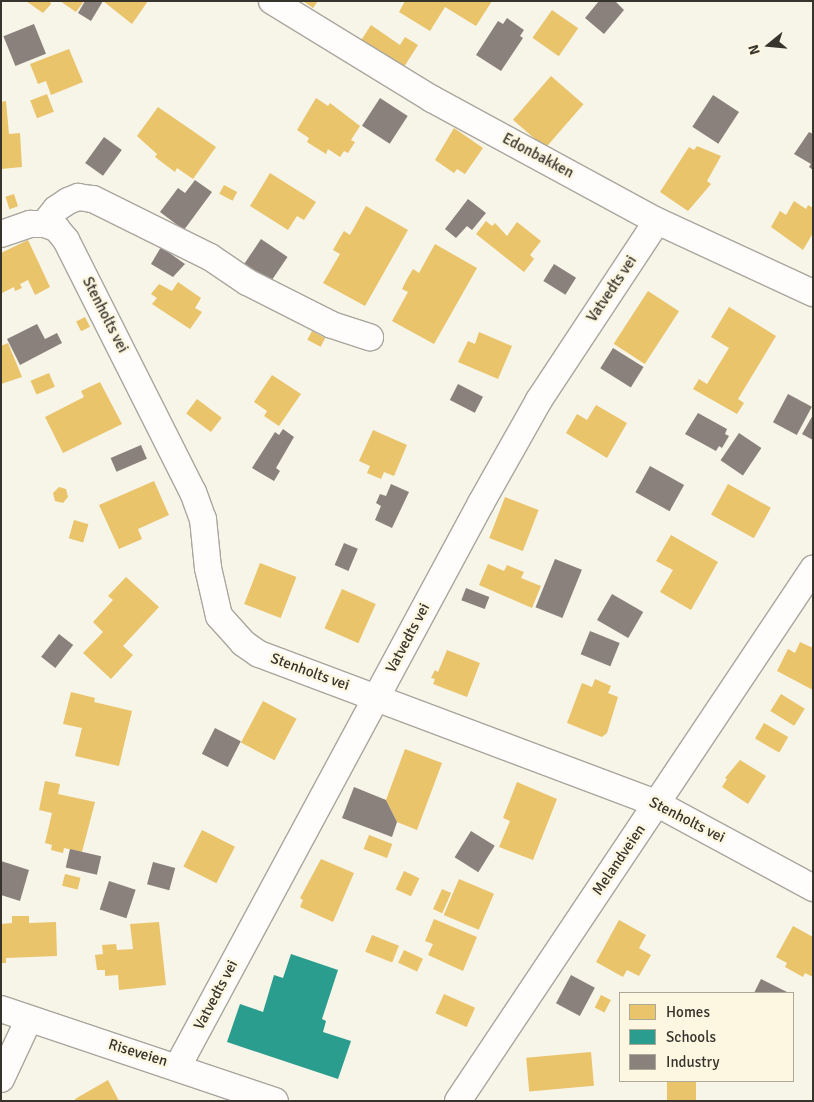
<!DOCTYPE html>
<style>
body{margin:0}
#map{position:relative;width:814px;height:1102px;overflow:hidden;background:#f7f4e8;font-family:Signika,sans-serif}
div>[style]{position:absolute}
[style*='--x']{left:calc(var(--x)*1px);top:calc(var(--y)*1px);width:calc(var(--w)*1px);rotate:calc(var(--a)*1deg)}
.homes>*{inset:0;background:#e9c46a;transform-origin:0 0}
.schools>*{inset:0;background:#2a9d8f}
.industry>*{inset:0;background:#8a817c;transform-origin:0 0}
.roads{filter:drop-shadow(1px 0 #a9a69d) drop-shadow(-1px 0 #a9a69d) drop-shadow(0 1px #a9a69d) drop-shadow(0 -1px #a9a69d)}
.minor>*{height:26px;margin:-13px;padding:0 13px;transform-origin:13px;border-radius:13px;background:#fefdfc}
span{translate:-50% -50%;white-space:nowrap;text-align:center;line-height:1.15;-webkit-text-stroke:5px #fdf7e2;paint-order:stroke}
.street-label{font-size:15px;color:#36342c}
.frame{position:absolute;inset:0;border:2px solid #36342c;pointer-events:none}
.legend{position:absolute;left:619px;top:992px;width:175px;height:90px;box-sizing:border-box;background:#fdf7e2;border:1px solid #ada999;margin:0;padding:6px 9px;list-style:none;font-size:15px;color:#36342c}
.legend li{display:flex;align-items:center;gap:10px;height:25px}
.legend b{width:25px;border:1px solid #ada999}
.north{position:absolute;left:744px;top:20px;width:50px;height:50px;-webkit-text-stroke:4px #fdf7e2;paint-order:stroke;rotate:253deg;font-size:14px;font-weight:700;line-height:20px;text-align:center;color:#36342c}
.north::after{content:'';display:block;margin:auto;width:18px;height:22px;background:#36342c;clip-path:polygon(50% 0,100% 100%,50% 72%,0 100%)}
</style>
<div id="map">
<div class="homes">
<div style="clip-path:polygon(26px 1px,50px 1px,51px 4px,43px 13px)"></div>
<div style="clip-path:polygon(60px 1px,84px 1px,76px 12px)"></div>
<div style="clip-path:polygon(103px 1px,148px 1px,132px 24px)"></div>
<div style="clip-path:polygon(303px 1px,318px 1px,313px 8px)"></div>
<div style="clip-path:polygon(405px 1px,492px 1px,476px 26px,445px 7px,430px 31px,399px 12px)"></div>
<div style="left:552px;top:10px;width:32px;height:34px;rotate:35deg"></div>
<div style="clip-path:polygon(371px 25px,400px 45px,405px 37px,418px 45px,402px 70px,360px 42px)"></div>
<div style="clip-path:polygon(69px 49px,83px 82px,51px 95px,46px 81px,38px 84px,30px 64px)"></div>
<div style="left:551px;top:76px;width:43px;height:58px;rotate:41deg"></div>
<div style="left:47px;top:94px;width:19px;height:18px;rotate:69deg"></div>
<div style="clip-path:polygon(316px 98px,328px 106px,330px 103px,360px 126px,351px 140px,355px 142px,348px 153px,344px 151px,340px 157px,328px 149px,326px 154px,307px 142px,309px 138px,297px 130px)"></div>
<div style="clip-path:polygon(6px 101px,9px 134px,20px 133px,22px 167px,1px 169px,1px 102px)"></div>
<div style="clip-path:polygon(158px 107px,216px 147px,193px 179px,177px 168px,175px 172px,155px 157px,157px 154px,137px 136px)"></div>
<div style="clip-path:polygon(454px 128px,483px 148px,465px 174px,457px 169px,454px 173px,435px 160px)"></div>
<div style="clip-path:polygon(697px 146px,721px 156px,707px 181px,711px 184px,688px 211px,660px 192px,689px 147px,694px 150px)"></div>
<div style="clip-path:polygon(270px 173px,316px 202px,304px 220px,297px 216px,288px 230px,250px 206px)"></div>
<div style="left:224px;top:185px;width:15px;height:10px;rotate:28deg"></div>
<div style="left:14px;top:194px;width:13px;height:9px;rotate:72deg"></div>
<div style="clip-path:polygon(794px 201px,806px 209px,808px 205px,813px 208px,813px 233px,803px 250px,771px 227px,780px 211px,786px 215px)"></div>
<div style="clip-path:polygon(366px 206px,408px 230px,365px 306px,323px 283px,340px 254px,333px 250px,338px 241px,344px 231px,350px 235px)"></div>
<div style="clip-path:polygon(486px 221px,492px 226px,495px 223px,507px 236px,517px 222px,541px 241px,530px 255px,534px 259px,524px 272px,476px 234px)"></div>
<div style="clip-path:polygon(28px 240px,50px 287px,35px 295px,28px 280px,20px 284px,22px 288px,15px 291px,14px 287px,2px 293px,1px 253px)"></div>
<div style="clip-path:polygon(435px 244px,477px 268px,434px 344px,392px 321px,408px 292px,402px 289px,407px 279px,413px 269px,419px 273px)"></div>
<div style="clip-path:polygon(178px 282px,201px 298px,195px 308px,202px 312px,190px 329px,152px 304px,157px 298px,151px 294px,159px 284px,172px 291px)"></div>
<div style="left:648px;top:291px;width:37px;height:63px;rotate:33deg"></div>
<div style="clip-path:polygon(729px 307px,776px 336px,738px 399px,744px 403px,737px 414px,693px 389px,699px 379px,707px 384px,729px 348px,711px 337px)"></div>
<div style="left:85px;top:317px;width:11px;height:10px;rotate:63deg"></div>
<div style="left:312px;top:331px;width:15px;height:10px;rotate:28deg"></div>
<div style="clip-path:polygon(479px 332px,512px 346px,498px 379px,458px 362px,468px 341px,475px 344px)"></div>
<div style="clip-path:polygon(8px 343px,22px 377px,1px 384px,1px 346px)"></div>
<div style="left:49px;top:373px;width:15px;height:20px;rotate:67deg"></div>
<div style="clip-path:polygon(272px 375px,301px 394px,279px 426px,264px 416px,267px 411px,254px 402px)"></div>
<div style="clip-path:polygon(100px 382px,122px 424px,63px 453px,45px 417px,84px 397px,81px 391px)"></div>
<div style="left:197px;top:399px;width:31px;height:18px;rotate:37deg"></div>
<div style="clip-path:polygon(596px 405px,627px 423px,607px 458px,566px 433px,577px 414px,587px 420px)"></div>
<div style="clip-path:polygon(373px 430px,407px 445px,394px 476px,384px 472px,381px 479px,367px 473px,370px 466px,359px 461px)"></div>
<div style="clip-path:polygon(154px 481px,169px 515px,138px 529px,142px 539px,119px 549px,99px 505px)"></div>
<div style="left:728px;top:484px;width:49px;height:35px;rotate:29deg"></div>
<div style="clip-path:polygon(59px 487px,66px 489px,68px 497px,63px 503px,55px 501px,53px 493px)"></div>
<div style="left:505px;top:497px;width:36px;height:44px;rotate:21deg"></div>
<div style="left:74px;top:520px;width:15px;height:19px;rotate:16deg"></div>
<div style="clip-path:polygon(671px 535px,718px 562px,691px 610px,660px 592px,673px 570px,656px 561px)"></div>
<div style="left:260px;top:563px;width:39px;height:44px;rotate:21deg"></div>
<div style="clip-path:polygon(488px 564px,504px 571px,507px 565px,524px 572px,521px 578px,541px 586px,532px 608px,479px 585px)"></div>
<div style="clip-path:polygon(126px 577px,159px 607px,123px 646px,133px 655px,111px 679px,83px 653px,103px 632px,93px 622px,113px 600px,108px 596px)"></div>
<div style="left:342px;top:589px;width:37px;height:43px;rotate:24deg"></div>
<div style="clip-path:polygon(800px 642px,813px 648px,813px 690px,777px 671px,788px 649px,795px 653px)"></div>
<div style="clip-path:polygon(447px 650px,480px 663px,467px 697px,433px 684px,435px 679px,431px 678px,435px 670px,438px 672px)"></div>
<div style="clip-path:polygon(595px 679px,611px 686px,608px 693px,618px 697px,607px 733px,602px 737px,567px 723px,582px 683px,592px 687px)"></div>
<div style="clip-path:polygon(71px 692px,95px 698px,94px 702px,132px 711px,119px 766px,75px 756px,82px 728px,63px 724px)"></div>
<div style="left:781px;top:694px;width:28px;height:20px;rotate:32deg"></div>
<div style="left:263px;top:701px;width:38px;height:47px;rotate:28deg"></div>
<div style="left:764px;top:723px;width:28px;height:18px;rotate:30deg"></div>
<div style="clip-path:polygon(405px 749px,442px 763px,417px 830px,397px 822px,386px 800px)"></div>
<div style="clip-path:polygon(740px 760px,766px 776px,748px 804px,722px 787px,727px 779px,725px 778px)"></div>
<div style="clip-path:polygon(45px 781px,60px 784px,58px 794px,95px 802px,82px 852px,64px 848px,63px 853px,51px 850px,52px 845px,45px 843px,52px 813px,39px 810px)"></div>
<div style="clip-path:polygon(517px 782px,557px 799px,533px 860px,499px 847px,510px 821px,503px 818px)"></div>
<div style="left:202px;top:830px;width:37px;height:41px;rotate:27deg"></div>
<div style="left:369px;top:835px;width:25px;height:15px;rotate:21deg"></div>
<div style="clip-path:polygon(321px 859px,354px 873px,333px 922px,300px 907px,303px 900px,300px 898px)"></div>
<div style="left:404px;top:871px;width:17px;height:20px;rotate:25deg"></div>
<div style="left:65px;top:874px;width:16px;height:12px;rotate:14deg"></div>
<div style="left:459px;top:879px;width:38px;height:39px;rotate:23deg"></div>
<div style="left:442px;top:889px;width:10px;height:22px;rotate:24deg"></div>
<div style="clip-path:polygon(12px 916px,29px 916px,29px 923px,56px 922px,57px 956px,6px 958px,6px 963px,1px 963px,1px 924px,12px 923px)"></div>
<div style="clip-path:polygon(434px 919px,477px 937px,463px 971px,428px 955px,433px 944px,425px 941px)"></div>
<div style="clip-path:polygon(619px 920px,646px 935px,639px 948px,651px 955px,639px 976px,627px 970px,623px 977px,596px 962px)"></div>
<div style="clip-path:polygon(159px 922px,166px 985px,119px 990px,118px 975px,105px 976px,105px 970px,97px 970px,95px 955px,103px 954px,102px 945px,116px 944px,117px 950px,133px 949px,130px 924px)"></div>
<div style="clip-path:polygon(793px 926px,813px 937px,813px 977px,805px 973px,803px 977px,785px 967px,787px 963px,776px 957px)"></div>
<div style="left:372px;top:935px;width:29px;height:18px;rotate:22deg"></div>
<div style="left:404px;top:950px;width:21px;height:14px;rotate:25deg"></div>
<div style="left:444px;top:994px;width:34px;height:21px;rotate:24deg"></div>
<div style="left:601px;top:995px;width:11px;height:14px;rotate:27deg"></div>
<div style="left:591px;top:1052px;width:34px;height:65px;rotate:85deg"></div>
<div style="clip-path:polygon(108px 1080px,119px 1101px,76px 1101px,75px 1099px)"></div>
<div style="left:667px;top:1081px;width:29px;height:19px"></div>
</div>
<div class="schools">
<div style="clip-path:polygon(291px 954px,338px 970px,322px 1019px,326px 1021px,323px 1032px,351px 1041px,338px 1079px,227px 1042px,240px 1004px,263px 1012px,274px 975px,283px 978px)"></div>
</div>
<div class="industry">
<div style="clip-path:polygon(85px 1px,103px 1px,91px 21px,78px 13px)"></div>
<div style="clip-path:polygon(599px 1px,615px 1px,624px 10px,604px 34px,585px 18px)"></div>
<div style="clip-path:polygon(507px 18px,524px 30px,520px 36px,523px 38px,501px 71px,476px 55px,498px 21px,503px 24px)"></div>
<div style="left:34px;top:24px;width:32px;height:33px;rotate:68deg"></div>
<div style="left:713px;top:95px;width:31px;height:38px;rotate:33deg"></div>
<div style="left:380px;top:98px;width:33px;height:33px;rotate:33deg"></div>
<div style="clip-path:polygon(809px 132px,813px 134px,813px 170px,809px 167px,811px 164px,794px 154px)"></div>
<div style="left:104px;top:137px;width:22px;height:32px;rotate:36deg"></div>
<div style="clip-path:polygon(195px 180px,212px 192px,184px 230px,160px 212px,178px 188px,185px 193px)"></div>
<div style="clip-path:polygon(468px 199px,486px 213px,472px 230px,467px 226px,456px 238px,445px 229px)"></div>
<div style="left:261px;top:239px;width:32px;height:37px;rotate:34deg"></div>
<div style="clip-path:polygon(161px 247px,185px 264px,173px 277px,151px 264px)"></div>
<div style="left:554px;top:264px;width:26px;height:20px;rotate:32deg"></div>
<div style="clip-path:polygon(37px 324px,45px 339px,57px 333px,62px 343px,20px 365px,7px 339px)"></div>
<div style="left:613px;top:348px;width:36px;height:24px;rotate:32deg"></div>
<div style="left:458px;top:384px;width:28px;height:18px;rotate:27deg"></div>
<div style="left:788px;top:394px;width:27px;height:32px;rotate:28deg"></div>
<div style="clip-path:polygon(698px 413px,727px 429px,725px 434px,729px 436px,722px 448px,719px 446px,716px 451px,685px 434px)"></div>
<div style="clip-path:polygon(813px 415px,813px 440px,802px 434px)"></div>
<div style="clip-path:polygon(283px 429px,294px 437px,276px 468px,280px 471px,274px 481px,252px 468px,275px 432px,279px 435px)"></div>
<div style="left:739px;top:433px;width:27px;height:33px;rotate:34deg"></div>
<div style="left:141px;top:445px;width:15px;height:33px;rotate:67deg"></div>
<div style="left:650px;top:466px;width:39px;height:30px;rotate:29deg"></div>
<div style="clip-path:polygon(391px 484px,409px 492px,392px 528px,375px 520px,381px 506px,376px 503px,380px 494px,386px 496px)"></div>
<div style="left:344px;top:543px;width:15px;height:24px;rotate:23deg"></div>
<div style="left:555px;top:559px;width:29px;height:52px;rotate:22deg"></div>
<div style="left:466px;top:588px;width:25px;height:13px;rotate:21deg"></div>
<div style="left:612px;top:594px;width:36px;height:30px;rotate:30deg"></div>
<div style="left:590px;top:631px;width:32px;height:25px;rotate:22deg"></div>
<div style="left:59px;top:634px;width:18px;height:29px;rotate:38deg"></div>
<div style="left:215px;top:728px;width:29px;height:29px;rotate:27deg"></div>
<div style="clip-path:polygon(354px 787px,386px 800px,397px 822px,392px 837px,342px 818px)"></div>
<div style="left:471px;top:831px;width:28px;height:31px;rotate:32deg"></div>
<div style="left:70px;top:849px;width:32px;height:19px;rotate:13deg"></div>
<div style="clip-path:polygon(1px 861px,29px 870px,20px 901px,1px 895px)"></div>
<div style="left:153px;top:862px;width:23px;height:23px;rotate:15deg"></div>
<div style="left:109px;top:881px;width:28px;height:30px;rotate:18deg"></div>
<div style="left:571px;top:975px;width:27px;height:32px;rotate:28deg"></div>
<div style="clip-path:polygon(761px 979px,789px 993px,754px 993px)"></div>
</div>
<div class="roads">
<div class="minor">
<div style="--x:272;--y:1;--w:188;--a:31.5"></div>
<div style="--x:432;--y:99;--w:256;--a:28.5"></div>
<div style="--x:657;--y:221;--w:172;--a:24.8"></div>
<div style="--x:44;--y:224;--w:19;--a:-51"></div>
<div style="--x:56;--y:209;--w:14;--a:-34"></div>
<div style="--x:68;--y:201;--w:11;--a:-22"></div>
<div style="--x:78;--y:197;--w:15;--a:8"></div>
<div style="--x:93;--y:199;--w:131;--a:26.4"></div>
<div style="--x:210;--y:257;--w:45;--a:34"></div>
<div style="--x:247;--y:282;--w:95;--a:26.8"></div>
<div style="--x:332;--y:325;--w:40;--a:18"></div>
<div style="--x:1;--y:234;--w:31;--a:-19"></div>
<div style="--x:30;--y:224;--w:14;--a:0"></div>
<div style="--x:44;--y:224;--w:13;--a:18"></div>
<div style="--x:56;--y:228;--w:16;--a:50"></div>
<div style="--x:66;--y:240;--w:282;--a:63.3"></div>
<div style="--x:193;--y:492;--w:29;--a:70"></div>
<div style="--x:203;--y:519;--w:49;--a:84.2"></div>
<div style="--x:208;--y:568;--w:49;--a:77.1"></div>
<div style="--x:219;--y:616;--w:36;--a:48"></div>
<div style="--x:243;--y:643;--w:19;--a:35"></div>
<div style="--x:259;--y:654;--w:424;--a:20.6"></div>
<div style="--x:656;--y:803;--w:179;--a:28.4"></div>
<div style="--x:1;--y:1009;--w:289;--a:18.6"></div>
<div style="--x:178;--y:1066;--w:639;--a:-61.71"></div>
<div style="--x:481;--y:503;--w:118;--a:-60.6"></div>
<div style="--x:539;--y:400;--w:214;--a:-56.6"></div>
<div style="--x:1;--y:1079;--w:66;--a:-65"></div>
<div style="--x:458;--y:1101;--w:640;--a:-56.29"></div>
</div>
</div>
<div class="street-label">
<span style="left:538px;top:156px;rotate:28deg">Edonbakken</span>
<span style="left:612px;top:289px;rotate:-56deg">Vatvedts vei</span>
<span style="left:105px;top:315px;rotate:63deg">Stenholts vei</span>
<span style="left:408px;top:638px;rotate:-62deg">Vatvedts vei</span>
<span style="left:310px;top:672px;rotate:20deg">Stenholts vei</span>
<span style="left:687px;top:820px;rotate:27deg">Stenholts vei</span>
<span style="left:619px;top:860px;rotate:-56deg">Melandveien</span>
<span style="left:216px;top:995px;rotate:-62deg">Vatvedts vei</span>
<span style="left:138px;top:1053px;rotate:17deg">Riseveien</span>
</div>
<div class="frame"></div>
<ul class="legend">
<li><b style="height:14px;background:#e9c46a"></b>Homes</li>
<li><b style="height:14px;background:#2a9d8f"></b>Schools</li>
<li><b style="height:14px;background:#8a817c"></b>Industry</li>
</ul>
<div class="north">N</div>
</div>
